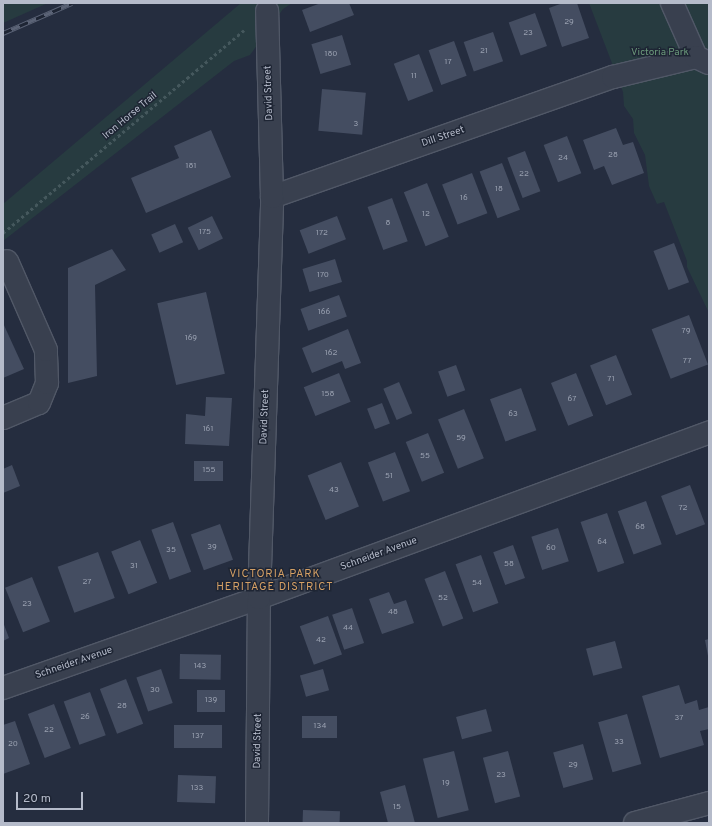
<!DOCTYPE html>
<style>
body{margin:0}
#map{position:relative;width:712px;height:826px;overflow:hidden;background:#252d3f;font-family:Overpass,sans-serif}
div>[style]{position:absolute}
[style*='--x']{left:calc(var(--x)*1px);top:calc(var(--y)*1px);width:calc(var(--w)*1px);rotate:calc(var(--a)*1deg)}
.green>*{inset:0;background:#273b40}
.building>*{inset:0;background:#444d61;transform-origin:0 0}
.path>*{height:2.5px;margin-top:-1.25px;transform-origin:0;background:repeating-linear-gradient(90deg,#45585d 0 3px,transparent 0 6px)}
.roads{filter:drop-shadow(1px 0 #515867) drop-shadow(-1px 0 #515867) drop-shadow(0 1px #515867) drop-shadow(0 -1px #515867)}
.minor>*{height:22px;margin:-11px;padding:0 11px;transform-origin:11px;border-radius:11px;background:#39404f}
.rail>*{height:4.5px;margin-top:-2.25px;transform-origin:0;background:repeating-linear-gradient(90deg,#1e2534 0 9px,#5b6376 0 18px);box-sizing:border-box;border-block:1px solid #5b6376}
span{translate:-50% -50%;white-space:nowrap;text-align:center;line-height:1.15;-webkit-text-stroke:3px #1e2534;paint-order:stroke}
.number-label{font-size:8px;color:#99a0b0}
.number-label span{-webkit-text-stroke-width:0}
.park-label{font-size:10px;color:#6c9a7b}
.street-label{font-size:10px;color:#b5bbca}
.neighbourhood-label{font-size:11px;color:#d5a065;letter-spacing:1px}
.frame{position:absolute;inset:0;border:4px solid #b5bbca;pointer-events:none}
.scale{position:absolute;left:16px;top:792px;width:67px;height:18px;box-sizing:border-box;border:2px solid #b5bbca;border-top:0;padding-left:5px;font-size:12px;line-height:14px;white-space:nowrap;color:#b5bbca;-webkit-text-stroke:3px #1e2534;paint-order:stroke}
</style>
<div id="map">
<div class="green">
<div style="clip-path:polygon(3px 3px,48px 3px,3px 23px)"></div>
<div style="clip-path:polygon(241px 3px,292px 3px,283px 9px,250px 55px,234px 61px,3px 241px,3px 204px)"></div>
<div style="clip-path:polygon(589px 3px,709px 3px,709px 313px,687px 267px,687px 261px,664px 202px,657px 204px,649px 186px,645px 155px,634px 133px,633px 119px,624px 106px,623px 92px)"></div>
</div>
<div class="building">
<div style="clip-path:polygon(321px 3px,349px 3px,354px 15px,310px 32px,302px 10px)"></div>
<div style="clip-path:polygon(563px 3px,577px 3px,589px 38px,562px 47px,549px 8px)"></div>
<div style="left:535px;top:13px;width:35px;height:28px;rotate:70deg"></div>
<div style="left:493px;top:32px;width:31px;height:31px;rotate:71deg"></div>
<div style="left:342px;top:35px;width:31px;height:32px;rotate:73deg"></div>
<div style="left:454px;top:41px;width:37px;height:27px;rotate:70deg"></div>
<div style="left:419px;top:54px;width:40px;height:27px;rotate:69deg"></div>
<div style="left:322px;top:89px;width:44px;height:42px;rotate:5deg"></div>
<div style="clip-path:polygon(616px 128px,623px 145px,633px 142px,644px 173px,612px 185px,604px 166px,594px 170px,583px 140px)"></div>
<div style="clip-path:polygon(211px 130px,231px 177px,146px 213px,131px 178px,179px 158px,174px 146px)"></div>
<div style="left:567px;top:136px;width:40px;height:25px;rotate:69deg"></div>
<div style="left:525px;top:151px;width:43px;height:19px;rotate:69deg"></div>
<div style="left:502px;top:163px;width:50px;height:24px;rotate:69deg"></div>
<div style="left:472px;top:173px;width:43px;height:32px;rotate:69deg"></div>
<div style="left:427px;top:183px;width:58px;height:25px;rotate:68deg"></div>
<div style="left:392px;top:198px;width:46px;height:26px;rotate:70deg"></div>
<div style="left:212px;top:216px;width:25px;height:27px;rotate:64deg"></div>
<div style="left:337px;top:216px;width:25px;height:40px;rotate:69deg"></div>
<div style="left:175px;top:224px;width:20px;height:26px;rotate:66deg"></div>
<div style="left:674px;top:243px;width:42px;height:22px;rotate:69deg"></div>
<div style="clip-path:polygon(112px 249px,126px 270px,95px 285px,97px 376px,68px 383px,68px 268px)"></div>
<div style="left:335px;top:259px;width:24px;height:34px;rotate:73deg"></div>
<div style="left:206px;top:292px;width:84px;height:50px;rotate:77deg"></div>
<div style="left:339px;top:295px;width:23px;height:41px;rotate:70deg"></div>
<div style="left:689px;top:315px;width:53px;height:40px;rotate:69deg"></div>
<div style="clip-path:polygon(3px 323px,24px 369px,3px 378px)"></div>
<div style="clip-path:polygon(348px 329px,361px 363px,345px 369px,342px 361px,312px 373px,302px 348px)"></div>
<div style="left:616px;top:355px;width:43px;height:28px;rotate:68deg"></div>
<div style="left:456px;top:365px;width:27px;height:19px;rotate:70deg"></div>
<div style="left:339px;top:373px;width:31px;height:38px;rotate:68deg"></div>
<div style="left:576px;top:373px;width:46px;height:27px;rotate:68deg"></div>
<div style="left:399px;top:382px;width:34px;height:17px;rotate:67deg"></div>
<div style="left:521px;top:388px;width:45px;height:33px;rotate:70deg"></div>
<div style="clip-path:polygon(206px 397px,232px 398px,229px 446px,185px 444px,186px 414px,205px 416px)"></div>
<div style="left:382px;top:403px;width:22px;height:16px;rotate:69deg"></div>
<div style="left:464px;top:409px;width:53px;height:28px;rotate:68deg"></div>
<div style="left:428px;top:433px;width:43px;height:24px;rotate:68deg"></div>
<div style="left:395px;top:452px;width:42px;height:29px;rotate:69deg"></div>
<div style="left:194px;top:461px;width:29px;height:20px"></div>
<div style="left:341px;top:462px;width:48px;height:36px;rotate:68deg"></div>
<div style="clip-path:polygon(12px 465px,20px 486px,3px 493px,3px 469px)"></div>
<div style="left:690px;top:485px;width:42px;height:31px;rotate:69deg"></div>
<div style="left:646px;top:501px;width:46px;height:30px;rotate:70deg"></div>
<div style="left:607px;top:513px;width:53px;height:28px;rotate:71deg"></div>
<div style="left:173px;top:522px;width:53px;height:23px;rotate:70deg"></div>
<div style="left:220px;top:524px;width:38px;height:31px;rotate:70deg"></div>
<div style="left:558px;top:528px;width:35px;height:28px;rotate:72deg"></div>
<div style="left:140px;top:540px;width:46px;height:31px;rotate:68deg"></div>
<div style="left:513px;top:545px;width:35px;height:21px;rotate:70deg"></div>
<div style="left:98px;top:552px;width:49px;height:43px;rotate:70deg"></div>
<div style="left:481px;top:555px;width:51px;height:27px;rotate:70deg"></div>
<div style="left:445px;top:571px;width:51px;height:22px;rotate:69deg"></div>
<div style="left:32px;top:577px;width:48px;height:29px;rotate:68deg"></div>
<div style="clip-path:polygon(389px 592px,394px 604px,406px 600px,414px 623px,382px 634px,369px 599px)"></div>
<div style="left:352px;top:608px;width:37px;height:21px;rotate:71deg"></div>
<div style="left:328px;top:616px;width:41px;height:30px;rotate:70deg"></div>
<div style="clip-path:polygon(3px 622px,9px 638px,3px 641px)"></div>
<div style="clip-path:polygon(709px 639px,709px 655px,708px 656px,705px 640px)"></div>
<div style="left:615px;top:641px;width:28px;height:30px;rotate:75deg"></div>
<div style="left:180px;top:654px;width:41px;height:25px;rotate:1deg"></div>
<div style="left:161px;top:669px;width:36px;height:26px;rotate:71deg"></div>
<div style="left:323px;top:669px;width:22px;height:24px;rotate:74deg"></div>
<div style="left:126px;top:679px;width:48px;height:28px;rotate:69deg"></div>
<div style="clip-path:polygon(679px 685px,685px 704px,697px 700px,699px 710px,709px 707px,709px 729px,700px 731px,704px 745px,660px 758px,642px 696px)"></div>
<div style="left:197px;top:690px;width:28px;height:22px"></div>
<div style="left:90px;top:692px;width:46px;height:28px;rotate:70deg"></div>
<div style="left:54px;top:704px;width:47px;height:28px;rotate:69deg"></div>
<div style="left:486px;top:709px;width:23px;height:31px;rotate:75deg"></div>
<div style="left:627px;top:714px;width:52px;height:30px;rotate:74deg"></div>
<div style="left:337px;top:716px;width:22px;height:35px;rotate:90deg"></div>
<div style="clip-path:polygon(15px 721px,30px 764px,3px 774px,3px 725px)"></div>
<div style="left:174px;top:725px;width:48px;height:23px"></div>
<div style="left:583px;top:744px;width:37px;height:31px;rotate:74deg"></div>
<div style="left:454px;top:751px;width:61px;height:32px;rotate:76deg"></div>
<div style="left:508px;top:751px;width:47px;height:26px;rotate:75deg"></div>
<div style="left:178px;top:775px;width:38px;height:27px;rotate:2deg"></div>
<div style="clip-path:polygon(405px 785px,415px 823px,388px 823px,380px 792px)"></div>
<div style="left:303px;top:810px;width:37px;height:13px;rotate:2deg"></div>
</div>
<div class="path">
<div style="--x:3;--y:233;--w:315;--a:-40.1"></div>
</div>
<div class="roads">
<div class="minor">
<div style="--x:672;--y:3;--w:59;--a:66"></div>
<div style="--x:272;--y:197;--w:361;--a:-19.4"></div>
<div style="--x:613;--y:77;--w:85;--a:-13.5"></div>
<div style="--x:696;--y:57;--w:14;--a:25"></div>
<div style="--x:3;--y:418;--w:39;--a:-23"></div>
<div style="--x:39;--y:403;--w:22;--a:-68"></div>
<div style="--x:47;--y:383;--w:33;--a:-92"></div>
<div style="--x:46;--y:350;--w:97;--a:-113.7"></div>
<div style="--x:3;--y:688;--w:271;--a:-19.4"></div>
<div style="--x:259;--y:598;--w:480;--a:-20.2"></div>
<div style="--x:257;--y:823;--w:225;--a:-89.5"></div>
<div style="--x:259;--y:598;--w:401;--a:-88.1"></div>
<div style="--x:272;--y:197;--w:186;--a:-91.5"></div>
<div style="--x:635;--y:823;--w:77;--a:-15.1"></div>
</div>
</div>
<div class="rail">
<div style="--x:3;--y:33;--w:75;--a:-23.5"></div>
</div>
<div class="number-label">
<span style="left:569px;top:23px">29</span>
<span style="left:528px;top:34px">23</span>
<span style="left:484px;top:52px">21</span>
<span style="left:331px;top:55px">180</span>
<span style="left:448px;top:63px">17</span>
<span style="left:414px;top:77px">11</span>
<span style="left:356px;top:125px">3</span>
<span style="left:613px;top:156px">28</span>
<span style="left:563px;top:159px">24</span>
<span style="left:191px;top:167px">181</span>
<span style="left:524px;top:175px">22</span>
<span style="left:499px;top:190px">18</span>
<span style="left:464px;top:199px">16</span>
<span style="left:426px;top:215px">12</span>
<span style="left:388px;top:224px">8</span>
<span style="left:205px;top:233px">175</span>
<span style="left:322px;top:234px">172</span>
<span style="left:323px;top:276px">170</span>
<span style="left:324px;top:313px">166</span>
<span style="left:686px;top:332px">79</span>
<span style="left:191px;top:339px">169</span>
<span style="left:331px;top:354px">162</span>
<span style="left:687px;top:362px">77</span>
<span style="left:611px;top:380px">71</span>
<span style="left:328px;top:395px">158</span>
<span style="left:572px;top:400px">67</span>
<span style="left:513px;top:415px">63</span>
<span style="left:208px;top:430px">161</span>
<span style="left:461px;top:439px">59</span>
<span style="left:425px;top:457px">55</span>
<span style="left:209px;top:471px">155</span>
<span style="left:389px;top:477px">51</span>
<span style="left:334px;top:491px">43</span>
<span style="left:683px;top:509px">72</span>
<span style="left:640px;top:528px">68</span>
<span style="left:602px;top:543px">64</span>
<span style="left:212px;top:548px">39</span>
<span style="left:551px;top:549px">60</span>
<span style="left:171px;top:551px">35</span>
<span style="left:509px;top:565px">58</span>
<span style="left:134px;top:567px">31</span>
<span style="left:87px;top:583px">27</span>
<span style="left:477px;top:584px">54</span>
<span style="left:443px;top:599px">52</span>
<span style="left:27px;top:605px">23</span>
<span style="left:393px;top:613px">48</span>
<span style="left:348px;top:629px">44</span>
<span style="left:321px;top:641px">42</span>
<span style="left:200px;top:667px">143</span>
<span style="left:155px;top:691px">30</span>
<span style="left:211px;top:701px">139</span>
<span style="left:122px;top:707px">28</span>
<span style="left:85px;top:718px">26</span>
<span style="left:679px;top:719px">37</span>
<span style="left:320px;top:727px">134</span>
<span style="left:49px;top:731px">22</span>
<span style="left:198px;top:737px">137</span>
<span style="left:619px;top:743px">33</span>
<span style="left:13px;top:745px">20</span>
<span style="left:573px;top:766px">29</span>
<span style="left:501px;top:776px">23</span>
<span style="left:446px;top:784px">19</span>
<span style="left:197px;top:789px">133</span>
<span style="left:397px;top:808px">15</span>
</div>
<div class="park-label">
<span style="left:660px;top:53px">Victoria Park</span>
</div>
<div class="street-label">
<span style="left:269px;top:93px;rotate:-92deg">David Street</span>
<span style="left:130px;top:116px;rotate:-40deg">Iron Horse Trail</span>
<span style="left:443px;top:137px;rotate:-19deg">Dill Street</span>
<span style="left:265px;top:417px;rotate:-88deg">David Street</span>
<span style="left:379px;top:554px;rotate:-20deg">Schneider Avenue</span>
<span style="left:74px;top:663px;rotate:-19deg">Schneider Avenue</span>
<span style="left:258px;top:741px;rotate:-89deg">David Street</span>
</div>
<div class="neighbourhood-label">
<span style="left:275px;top:581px">VICTORIA PARK<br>HERITAGE DISTRICT</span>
</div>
<div class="frame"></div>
<div class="scale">20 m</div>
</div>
